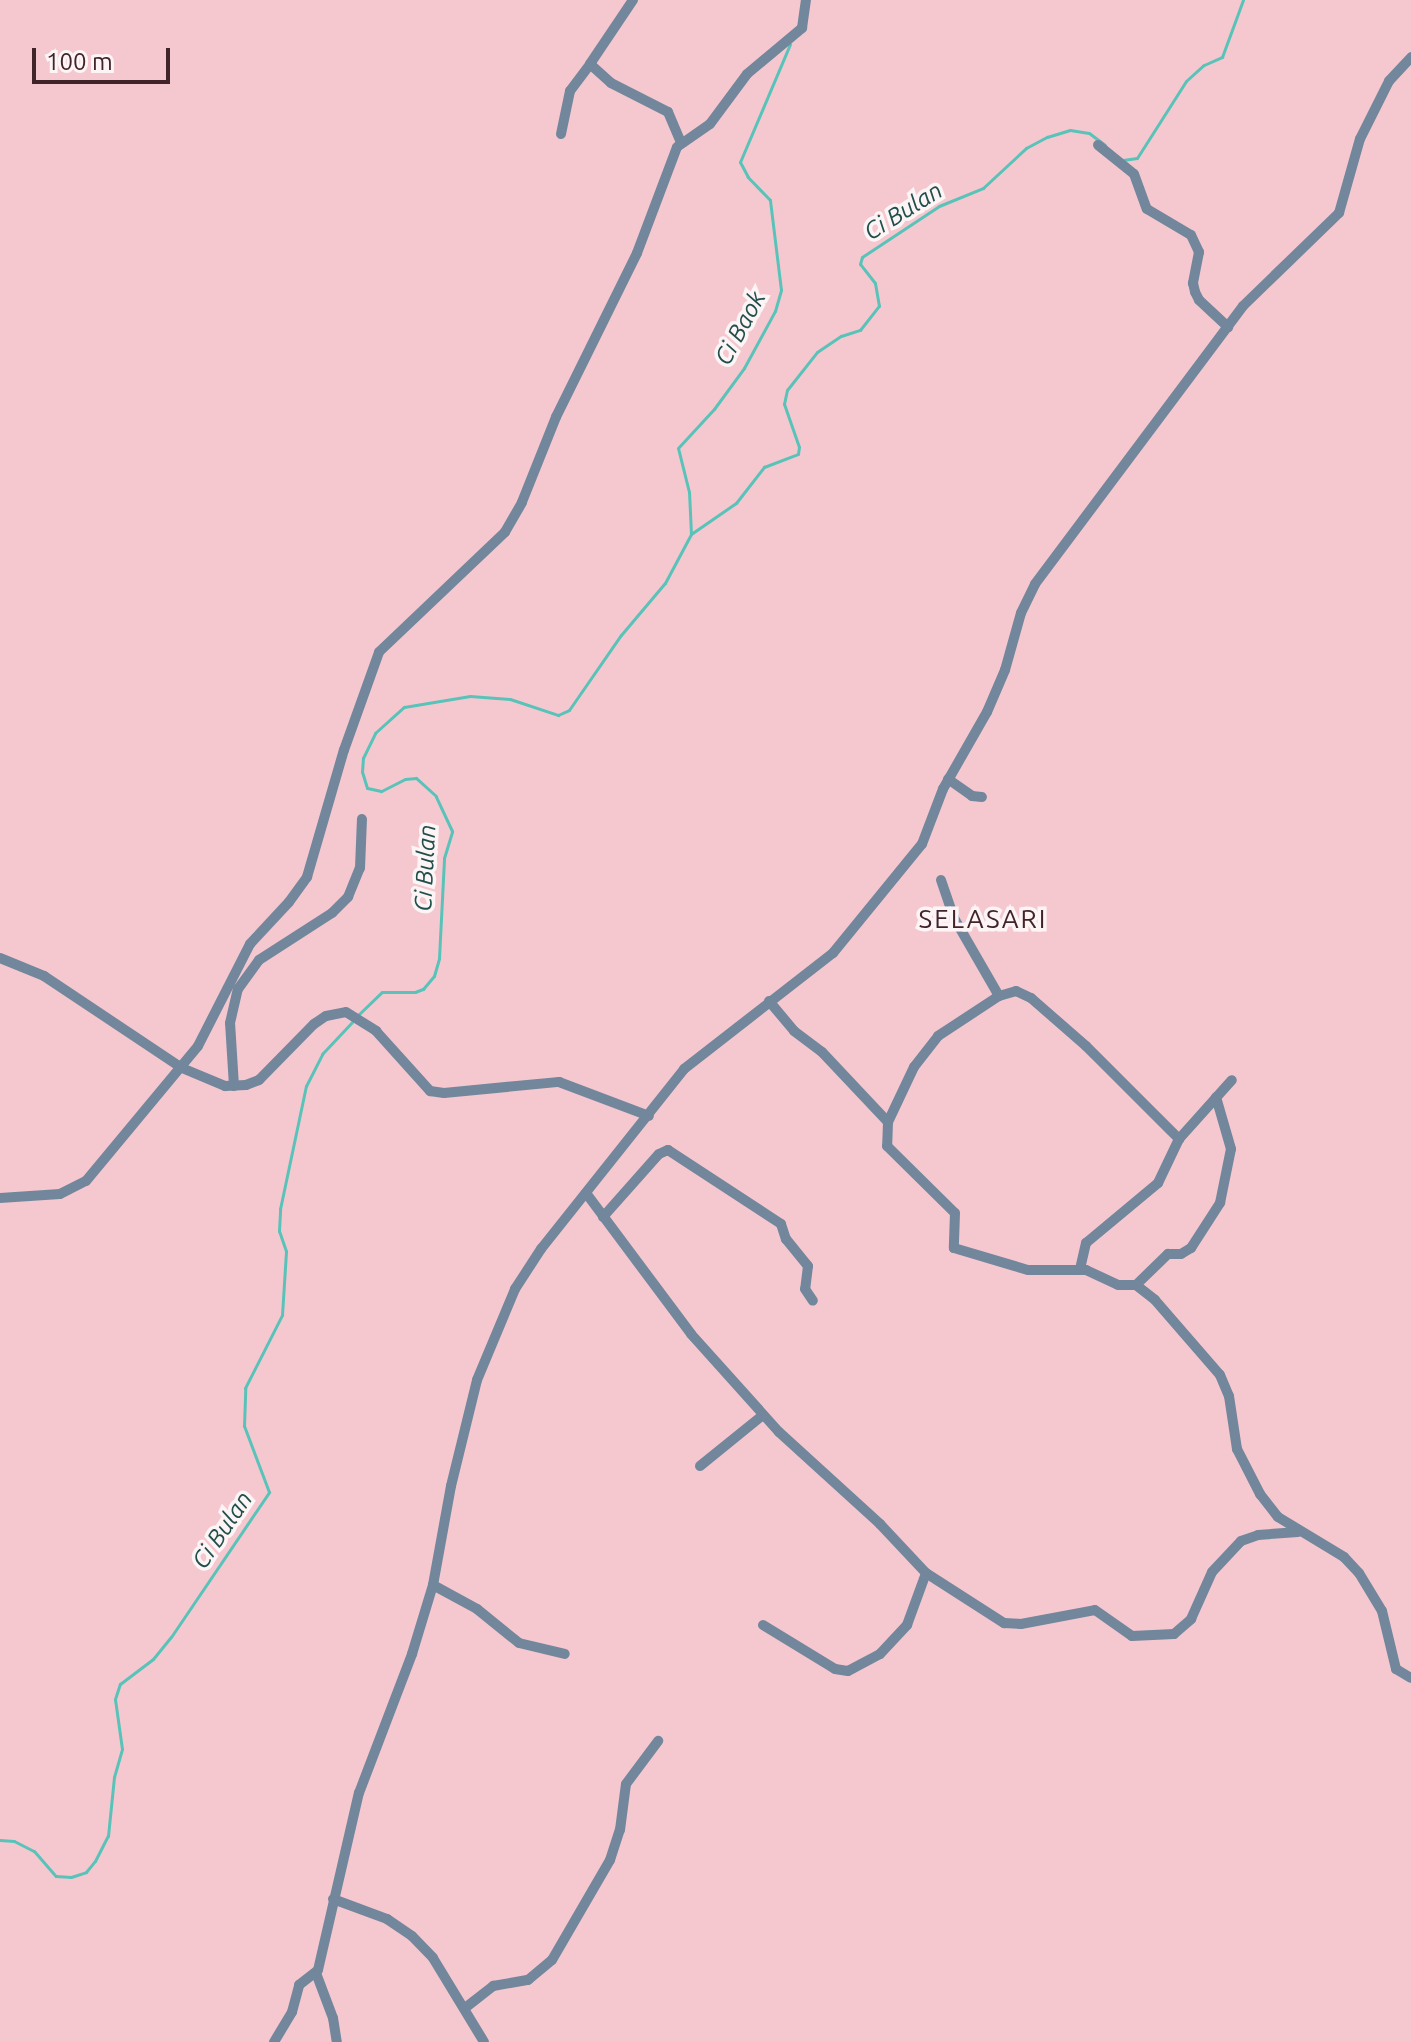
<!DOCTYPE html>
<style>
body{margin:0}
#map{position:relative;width:1411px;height:2042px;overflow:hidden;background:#f5c8d0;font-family:Ubuntu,sans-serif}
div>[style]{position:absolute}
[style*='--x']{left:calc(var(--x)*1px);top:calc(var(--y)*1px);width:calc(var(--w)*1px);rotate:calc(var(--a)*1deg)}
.stream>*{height:3px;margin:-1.5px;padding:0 1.5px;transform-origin:1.5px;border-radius:1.5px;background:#59c3b9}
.minor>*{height:10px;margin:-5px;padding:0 5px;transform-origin:5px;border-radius:5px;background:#72879c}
span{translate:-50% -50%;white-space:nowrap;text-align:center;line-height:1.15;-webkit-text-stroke:7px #fcf4f5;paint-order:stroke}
.water-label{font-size:24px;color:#204f4b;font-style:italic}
.quarter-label{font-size:26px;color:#41242a;letter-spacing:2px}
.scale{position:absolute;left:32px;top:48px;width:138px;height:36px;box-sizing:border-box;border:4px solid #41242a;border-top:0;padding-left:10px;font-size:24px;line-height:28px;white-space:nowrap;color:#41242a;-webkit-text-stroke:6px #fcf4f5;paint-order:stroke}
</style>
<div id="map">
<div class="stream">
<div style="--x:1123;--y:160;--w:14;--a:-8"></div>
<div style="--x:1137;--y:158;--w:91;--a:-57.5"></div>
<div style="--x:1186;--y:81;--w:24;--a:-42"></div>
<div style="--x:1204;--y:65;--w:20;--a:-24"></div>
<div style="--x:1222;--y:57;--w:61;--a:-69.8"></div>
<div style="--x:691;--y:534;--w:42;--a:-92.7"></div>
<div style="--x:689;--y:492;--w:45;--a:-104"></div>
<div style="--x:678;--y:448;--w:53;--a:-47.3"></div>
<div style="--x:714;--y:409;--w:51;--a:-53.8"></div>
<div style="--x:744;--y:368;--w:65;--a:-61.5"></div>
<div style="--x:775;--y:311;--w:22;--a:-74"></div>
<div style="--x:781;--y:290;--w:91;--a:-97"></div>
<div style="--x:770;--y:200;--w:32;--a:-134"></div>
<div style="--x:748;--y:177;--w:17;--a:-118"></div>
<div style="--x:740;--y:162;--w:128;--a:-67"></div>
<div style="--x:358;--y:1015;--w:33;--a:-44"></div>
<div style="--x:382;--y:992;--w:33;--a:0"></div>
<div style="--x:415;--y:992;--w:9;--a:-21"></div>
<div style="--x:423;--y:989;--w:17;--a:-50"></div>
<div style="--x:434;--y:976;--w:19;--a:-74"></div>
<div style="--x:439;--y:958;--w:100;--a:-87.1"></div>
<div style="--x:444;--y:858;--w:28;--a:-73"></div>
<div style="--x:452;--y:831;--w:38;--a:-115"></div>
<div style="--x:436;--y:796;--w:27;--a:-138"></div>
<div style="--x:416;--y:778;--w:11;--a:175"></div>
<div style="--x:405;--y:779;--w:27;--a:153"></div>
<div style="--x:381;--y:791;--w:14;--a:-168"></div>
<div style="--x:367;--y:788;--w:17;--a:-107"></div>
<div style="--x:362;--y:772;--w:14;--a:-86"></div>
<div style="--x:363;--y:758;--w:28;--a:-64"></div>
<div style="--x:375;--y:733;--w:39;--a:-42"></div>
<div style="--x:404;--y:707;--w:67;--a:-9.5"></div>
<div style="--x:470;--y:696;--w:40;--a:4.3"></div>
<div style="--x:510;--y:699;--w:51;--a:18.4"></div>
<div style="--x:558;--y:715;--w:12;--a:-24"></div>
<div style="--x:569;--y:710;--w:91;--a:-55.3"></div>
<div style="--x:621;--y:635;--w:68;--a:-49.8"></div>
<div style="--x:665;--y:583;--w:55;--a:-62"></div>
<div style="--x:691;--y:534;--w:55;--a:-34.6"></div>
<div style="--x:736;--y:503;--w:46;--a:-52.1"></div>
<div style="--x:764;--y:467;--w:36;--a:-21"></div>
<div style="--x:798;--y:454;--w:7;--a:-82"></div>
<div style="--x:799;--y:447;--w:46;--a:-109.2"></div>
<div style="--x:784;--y:404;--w:14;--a:-78"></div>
<div style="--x:787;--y:390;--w:48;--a:-51.7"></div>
<div style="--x:817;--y:352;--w:29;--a:-34"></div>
<div style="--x:841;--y:336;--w:20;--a:-18"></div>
<div style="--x:860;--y:330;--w:31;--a:-52"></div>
<div style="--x:879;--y:306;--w:23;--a:-100"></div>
<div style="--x:875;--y:283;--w:24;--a:-128"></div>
<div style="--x:860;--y:264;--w:7;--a:-74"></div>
<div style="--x:862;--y:257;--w:92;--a:-33.5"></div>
<div style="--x:939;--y:206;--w:48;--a:-22.2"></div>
<div style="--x:983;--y:188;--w:59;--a:-42.9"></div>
<div style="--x:1026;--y:148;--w:24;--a:-28"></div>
<div style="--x:1047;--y:137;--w:24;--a:-17"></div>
<div style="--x:1070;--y:130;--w:19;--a:9"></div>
<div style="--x:1089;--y:133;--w:20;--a:37"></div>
<div style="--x:0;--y:1840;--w:14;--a:4"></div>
<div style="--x:14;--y:1841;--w:22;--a:27"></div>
<div style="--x:34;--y:1851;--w:33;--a:49"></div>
<div style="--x:56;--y:1876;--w:15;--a:4"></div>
<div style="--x:71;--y:1877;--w:16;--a:-18"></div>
<div style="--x:86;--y:1872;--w:14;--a:-51"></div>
<div style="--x:95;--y:1861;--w:28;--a:-63"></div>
<div style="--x:108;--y:1836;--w:59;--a:-84.2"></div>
<div style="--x:114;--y:1777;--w:29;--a:-74"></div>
<div style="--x:122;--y:1749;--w:50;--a:-98"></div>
<div style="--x:115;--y:1699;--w:16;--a:-72"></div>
<div style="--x:120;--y:1684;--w:41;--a:-37.1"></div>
<div style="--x:153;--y:1659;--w:28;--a:-51"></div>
<div style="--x:171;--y:1637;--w:175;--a:-55.9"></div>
<div style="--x:269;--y:1492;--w:71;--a:-110.7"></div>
<div style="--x:244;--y:1426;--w:38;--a:-88"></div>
<div style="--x:245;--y:1388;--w:82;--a:-63.1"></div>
<div style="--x:282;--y:1315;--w:64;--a:-86.4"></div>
<div style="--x:286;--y:1251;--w:21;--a:-109"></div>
<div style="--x:279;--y:1231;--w:22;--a:-87"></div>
<div style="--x:280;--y:1209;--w:126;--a:-78.1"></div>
<div style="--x:306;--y:1086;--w:36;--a:-63"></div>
<div style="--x:322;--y:1054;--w:45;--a:-46.8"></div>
</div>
<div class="minor">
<div style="--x:633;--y:0;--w:77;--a:123.9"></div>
<div style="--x:590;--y:64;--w:28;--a:42"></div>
<div style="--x:611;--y:83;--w:64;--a:27"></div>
<div style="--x:668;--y:112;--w:33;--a:67"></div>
<div style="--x:561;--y:134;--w:44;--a:-78.2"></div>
<div style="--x:570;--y:91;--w:34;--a:-53"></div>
<div style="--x:1098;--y:145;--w:46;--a:38.9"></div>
<div style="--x:1134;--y:174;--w:37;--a:70"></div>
<div style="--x:1147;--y:209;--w:51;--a:30.6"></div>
<div style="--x:1191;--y:235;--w:19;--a:65"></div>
<div style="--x:1199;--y:252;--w:32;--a:101"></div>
<div style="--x:1193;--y:283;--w:9;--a:77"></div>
<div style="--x:1195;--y:292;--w:9;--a:63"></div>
<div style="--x:1199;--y:300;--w:40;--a:43"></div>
<div style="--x:948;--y:779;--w:29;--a:35"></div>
<div style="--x:972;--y:796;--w:10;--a:6"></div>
<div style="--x:941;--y:880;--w:40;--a:71.1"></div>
<div style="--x:954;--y:918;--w:90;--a:60"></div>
<div style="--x:0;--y:958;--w:48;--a:22.2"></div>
<div style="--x:44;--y:976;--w:166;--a:33.7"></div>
<div style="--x:182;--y:1068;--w:47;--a:22.7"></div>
<div style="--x:225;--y:1086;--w:21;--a:-3"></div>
<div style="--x:246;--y:1085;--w:14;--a:-21"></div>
<div style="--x:259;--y:1080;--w:78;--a:-45.5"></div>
<div style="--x:314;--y:1024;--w:14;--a:-34"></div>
<div style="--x:326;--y:1016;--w:20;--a:-11"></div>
<div style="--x:346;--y:1012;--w:36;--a:32"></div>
<div style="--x:376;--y:1031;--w:81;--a:48"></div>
<div style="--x:430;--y:1091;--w:14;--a:8"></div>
<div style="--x:444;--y:1093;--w:116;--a:-5.5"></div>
<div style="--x:559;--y:1082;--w:96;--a:20.7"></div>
<div style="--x:769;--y:1001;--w:39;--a:50"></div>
<div style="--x:794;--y:1031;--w:35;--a:37"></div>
<div style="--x:822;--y:1052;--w:96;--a:46.7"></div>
<div style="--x:888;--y:1122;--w:24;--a:92"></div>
<div style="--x:887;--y:1146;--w:95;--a:44.6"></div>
<div style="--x:955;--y:1213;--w:35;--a:92"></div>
<div style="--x:954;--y:1248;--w:77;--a:16.6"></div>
<div style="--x:1028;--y:1270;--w:58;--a:0"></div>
<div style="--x:1086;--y:1270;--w:35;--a:25"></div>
<div style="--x:1118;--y:1285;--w:18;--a:0"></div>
<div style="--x:1136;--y:1285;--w:24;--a:38"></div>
<div style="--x:1155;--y:1300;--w:99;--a:49.1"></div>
<div style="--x:1220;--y:1375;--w:23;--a:67"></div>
<div style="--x:1229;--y:1396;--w:54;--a:81.4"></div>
<div style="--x:1237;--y:1449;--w:51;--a:62.9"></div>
<div style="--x:1260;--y:1494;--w:29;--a:52"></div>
<div style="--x:1278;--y:1517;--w:77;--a:31.2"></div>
<div style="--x:1344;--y:1557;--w:22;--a:47"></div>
<div style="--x:1359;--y:1573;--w:44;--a:58.8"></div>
<div style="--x:1382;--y:1611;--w:60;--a:76.4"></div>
<div style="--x:1396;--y:1669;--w:17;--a:31"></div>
<div style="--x:234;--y:1086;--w:63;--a:-93.6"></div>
<div style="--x:230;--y:1023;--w:35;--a:-77"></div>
<div style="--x:238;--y:989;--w:36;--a:-54"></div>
<div style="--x:259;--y:960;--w:87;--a:-32.8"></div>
<div style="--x:332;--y:913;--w:23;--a:-45"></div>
<div style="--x:348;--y:897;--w:31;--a:-68"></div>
<div style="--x:360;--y:868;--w:49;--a:-87.7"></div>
<div style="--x:888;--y:1122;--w:61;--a:-64.7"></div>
<div style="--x:914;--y:1067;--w:39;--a:-52"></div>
<div style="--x:938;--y:1036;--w:73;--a:-33.3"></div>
<div style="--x:999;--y:996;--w:18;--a:-16"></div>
<div style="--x:1016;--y:991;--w:17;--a:25"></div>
<div style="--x:1031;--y:998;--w:73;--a:41.1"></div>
<div style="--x:1086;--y:1046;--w:132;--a:45"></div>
<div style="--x:586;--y:1193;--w:176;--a:53.3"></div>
<div style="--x:691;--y:1334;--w:132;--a:48.1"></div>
<div style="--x:779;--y:1432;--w:137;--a:42.3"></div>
<div style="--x:880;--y:1524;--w:67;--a:46.8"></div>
<div style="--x:926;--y:1573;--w:93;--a:32.7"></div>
<div style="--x:1004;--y:1623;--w:17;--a:3"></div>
<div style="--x:1021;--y:1624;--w:75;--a:-10.7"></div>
<div style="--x:1095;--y:1610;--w:45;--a:35.1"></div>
<div style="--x:1132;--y:1636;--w:42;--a:-2.7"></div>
<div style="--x:1174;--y:1634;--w:23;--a:-41"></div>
<div style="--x:1191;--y:1619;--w:51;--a:-65.9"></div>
<div style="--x:1212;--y:1572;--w:42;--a:-46.9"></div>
<div style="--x:1241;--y:1541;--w:18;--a:-19"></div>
<div style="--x:1258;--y:1535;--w:40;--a:-4.3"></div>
<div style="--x:0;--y:1198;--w:60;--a:-3.8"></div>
<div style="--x:60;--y:1194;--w:29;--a:-27"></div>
<div style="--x:86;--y:1181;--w:175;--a:-50.3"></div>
<div style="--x:198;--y:1046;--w:114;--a:-63"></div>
<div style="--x:250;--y:944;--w:57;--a:-47.1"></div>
<div style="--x:289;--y:902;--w:31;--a:-54"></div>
<div style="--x:307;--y:877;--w:132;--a:-73.8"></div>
<div style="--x:344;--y:750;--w:104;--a:-70.3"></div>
<div style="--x:379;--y:652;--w:174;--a:-43.6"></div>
<div style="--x:505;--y:532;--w:34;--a:-60"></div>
<div style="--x:522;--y:502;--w:92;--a:-68.2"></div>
<div style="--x:556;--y:417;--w:183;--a:-63.7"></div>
<div style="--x:637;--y:253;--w:113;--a:-69.3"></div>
<div style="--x:677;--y:147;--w:40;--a:-34.9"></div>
<div style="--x:710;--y:124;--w:62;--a:-53.5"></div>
<div style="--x:747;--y:74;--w:72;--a:-39.9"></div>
<div style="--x:802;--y:28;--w:28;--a:-82"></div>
<div style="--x:603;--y:1217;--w:84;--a:-48.4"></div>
<div style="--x:659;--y:1154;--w:10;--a:-24"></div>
<div style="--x:668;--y:1150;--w:135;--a:33.2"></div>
<div style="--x:781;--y:1224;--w:16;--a:72"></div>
<div style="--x:786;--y:1239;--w:35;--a:51"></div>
<div style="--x:808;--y:1266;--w:23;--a:97"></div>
<div style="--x:805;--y:1289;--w:14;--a:56"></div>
<div style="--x:1080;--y:1269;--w:27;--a:-77"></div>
<div style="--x:1086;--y:1243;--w:94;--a:-39.8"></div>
<div style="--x:1158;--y:1183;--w:49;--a:-64.5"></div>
<div style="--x:1179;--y:1139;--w:79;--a:-48.1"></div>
<div style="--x:1136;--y:1285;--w:45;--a:-44.1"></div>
<div style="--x:1168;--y:1254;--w:13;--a:0"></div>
<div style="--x:1181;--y:1254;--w:12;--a:-31"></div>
<div style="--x:1191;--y:1248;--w:54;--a:-57.2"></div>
<div style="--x:1220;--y:1203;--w:55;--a:-78.5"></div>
<div style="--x:1231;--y:1149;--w:54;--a:-106.1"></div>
<div style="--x:700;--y:1466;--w:81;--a:-39"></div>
<div style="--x:433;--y:1585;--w:50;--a:28.6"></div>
<div style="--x:477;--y:1609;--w:54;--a:39"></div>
<div style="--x:519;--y:1643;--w:47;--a:13.4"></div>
<div style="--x:763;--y:1625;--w:84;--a:31.4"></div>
<div style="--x:835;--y:1669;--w:13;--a:9"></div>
<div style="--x:848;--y:1671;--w:36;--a:-28"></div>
<div style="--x:880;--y:1654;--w:40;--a:-47"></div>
<div style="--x:907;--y:1625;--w:55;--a:-69.9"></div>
<div style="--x:333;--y:1899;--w:58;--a:20.3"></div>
<div style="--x:387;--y:1919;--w:30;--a:34"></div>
<div style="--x:412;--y:1936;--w:30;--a:46"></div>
<div style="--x:433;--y:1958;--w:98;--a:58.7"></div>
<div style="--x:316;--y:1973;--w:48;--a:69.3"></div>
<div style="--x:333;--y:2018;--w:24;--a:81"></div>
<div style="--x:465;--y:2008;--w:36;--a:-38"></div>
<div style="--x:493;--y:1986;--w:36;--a:-10"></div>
<div style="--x:528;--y:1980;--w:31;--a:-40"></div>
<div style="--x:552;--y:1960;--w:116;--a:-59.9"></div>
<div style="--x:610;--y:1860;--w:32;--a:-72"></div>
<div style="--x:620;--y:1830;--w:46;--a:-82.6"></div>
<div style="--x:626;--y:1784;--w:54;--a:-53.3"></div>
<div style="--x:274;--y:2042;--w:35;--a:-59"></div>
<div style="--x:292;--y:2012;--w:28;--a:-75"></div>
<div style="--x:299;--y:1985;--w:24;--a:-38"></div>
<div style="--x:318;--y:1970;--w:182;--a:-77"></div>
<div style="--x:359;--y:1793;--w:149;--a:-69.1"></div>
<div style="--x:412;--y:1654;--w:72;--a:-73.1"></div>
<div style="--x:433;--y:1585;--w:101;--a:-79.7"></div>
<div style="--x:451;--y:1486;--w:109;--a:-76.2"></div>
<div style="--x:477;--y:1380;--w:99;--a:-67.3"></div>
<div style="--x:515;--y:1289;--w:48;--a:-57"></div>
<div style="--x:541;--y:1249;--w:230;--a:-51.5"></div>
<div style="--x:684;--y:1069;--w:189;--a:-37.9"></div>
<div style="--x:833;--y:953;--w:141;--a:-50.8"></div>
<div style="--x:922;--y:844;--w:59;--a:-69.1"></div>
<div style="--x:943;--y:789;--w:89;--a:-60.3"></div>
<div style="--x:987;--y:712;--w:46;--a:-66.8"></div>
<div style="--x:1005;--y:670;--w:59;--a:-74.3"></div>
<div style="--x:1021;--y:613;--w:32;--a:-64"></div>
<div style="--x:1035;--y:584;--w:347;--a:-53.2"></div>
<div style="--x:1243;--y:306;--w:134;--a:-44.1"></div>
<div style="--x:1339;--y:213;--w:77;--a:-74.2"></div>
<div style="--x:1360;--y:139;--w:65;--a:-63.4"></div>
<div style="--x:1389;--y:81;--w:33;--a:-47"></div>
</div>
<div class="water-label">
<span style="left:903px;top:211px;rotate:-32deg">Ci Bulan</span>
<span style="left:740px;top:328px;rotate:-62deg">Ci Baok</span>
<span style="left:425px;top:868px;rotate:-87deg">Ci Bulan</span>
<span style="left:222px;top:1530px;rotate:-56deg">Ci Bulan</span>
</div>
<div class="quarter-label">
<span style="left:983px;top:919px">SELASARI</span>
</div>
<div class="scale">100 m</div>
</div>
